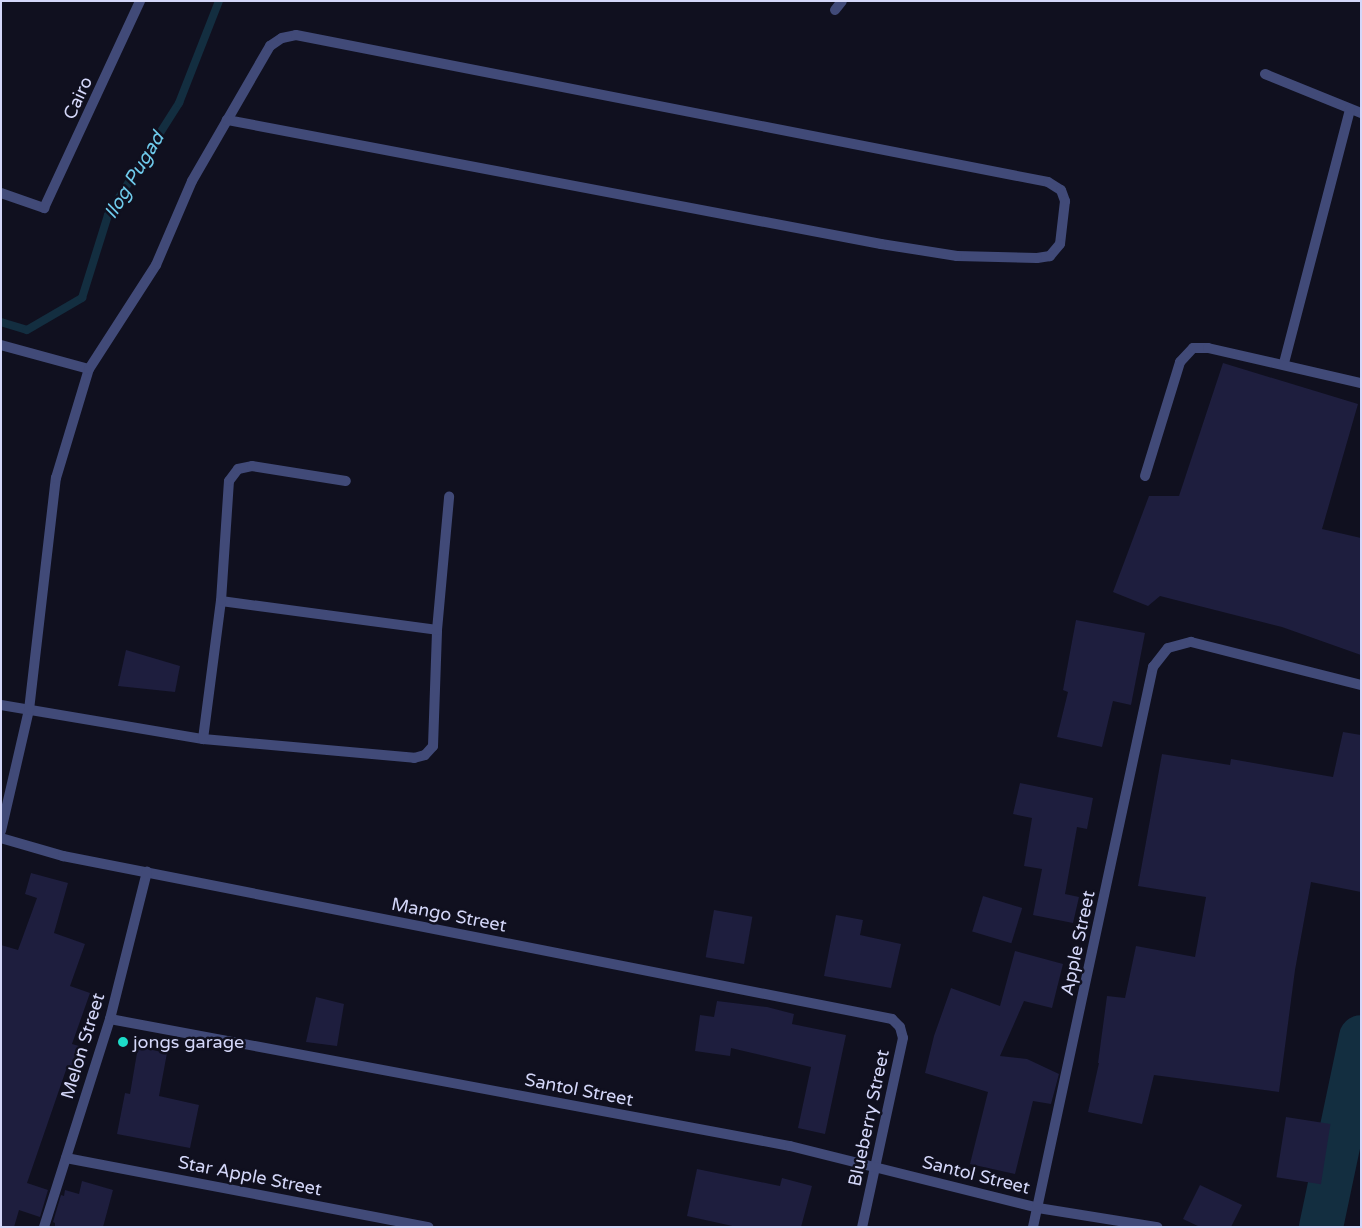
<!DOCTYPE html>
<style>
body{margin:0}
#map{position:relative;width:1362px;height:1228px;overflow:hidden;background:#10101f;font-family:"Varela Round",sans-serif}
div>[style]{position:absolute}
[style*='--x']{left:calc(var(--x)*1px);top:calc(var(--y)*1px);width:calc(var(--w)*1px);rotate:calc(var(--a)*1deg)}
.stream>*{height:8px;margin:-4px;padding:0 4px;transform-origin:4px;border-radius:4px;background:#132e40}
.river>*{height:44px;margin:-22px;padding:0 22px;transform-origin:22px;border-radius:22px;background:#132e40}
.building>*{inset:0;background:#1e1e3e;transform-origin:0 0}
.service>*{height:10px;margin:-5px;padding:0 5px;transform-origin:5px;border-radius:5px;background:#414a78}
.minor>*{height:10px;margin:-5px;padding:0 5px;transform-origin:5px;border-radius:5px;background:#414a78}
.dots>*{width:14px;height:14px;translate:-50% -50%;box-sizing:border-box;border:2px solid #10101f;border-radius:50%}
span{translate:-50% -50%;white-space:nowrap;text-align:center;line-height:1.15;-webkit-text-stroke:5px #10101f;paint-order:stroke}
.street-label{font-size:18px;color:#d4d7f9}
.poi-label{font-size:18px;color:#d4d7f9}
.left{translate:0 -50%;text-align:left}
.water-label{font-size:19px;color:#6fcbec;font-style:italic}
.frame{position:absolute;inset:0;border:2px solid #d4d7f9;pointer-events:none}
</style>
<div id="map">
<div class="stream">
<div style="--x:1;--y:322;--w:27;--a:17"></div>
<div style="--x:27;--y:330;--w:64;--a:-30.2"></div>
<div style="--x:82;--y:298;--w:87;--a:-72.6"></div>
<div style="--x:108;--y:215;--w:133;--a:-57.6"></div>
<div style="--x:179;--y:103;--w:110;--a:-68.6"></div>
</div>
<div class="river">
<div style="--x:1321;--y:1227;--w:194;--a:-78.1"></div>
</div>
<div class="building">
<div style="clip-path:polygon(1223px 363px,1358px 404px,1322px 529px,1361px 538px,1361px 655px,1282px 627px,1160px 596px,1148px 606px,1113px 592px,1149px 496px,1179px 496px)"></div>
<div style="clip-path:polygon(1076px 620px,1145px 633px,1131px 705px,1113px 701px,1102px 747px,1057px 737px,1068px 692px,1063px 690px)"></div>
<div style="clip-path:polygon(126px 650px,180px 666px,175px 692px,118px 686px)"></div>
<div style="clip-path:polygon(1343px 732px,1361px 735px,1361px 892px,1311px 882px,1295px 970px,1279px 1092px,1154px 1075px,1142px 1124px,1088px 1112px,1099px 1063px,1098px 1063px,1107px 996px,1125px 998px,1136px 946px,1195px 957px,1206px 897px,1138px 886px,1162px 754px,1230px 765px,1231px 759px,1333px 777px)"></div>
<div style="clip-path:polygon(1020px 783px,1093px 798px,1087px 829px,1077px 827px,1065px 894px,1079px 897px,1073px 923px,1033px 915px,1042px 869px,1024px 866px,1032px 818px,1013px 814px)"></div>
<div style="clip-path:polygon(31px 873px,68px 883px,54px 933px,85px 944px,70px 986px,90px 993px,72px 1044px,79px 1046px,70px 1071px,66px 1070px,27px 1183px,48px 1190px,40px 1217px,19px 1210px,14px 1227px,1px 1227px,1px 945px,18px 950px,37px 898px,25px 894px)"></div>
<div style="left:983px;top:896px;width:41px;height:37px;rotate:17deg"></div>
<div style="left:714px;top:910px;width:39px;height:48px;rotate:10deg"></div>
<div style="clip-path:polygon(836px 915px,863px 920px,860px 935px,901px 944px,891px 988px,824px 976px)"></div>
<div style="clip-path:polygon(1015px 951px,1063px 964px,1052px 1008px,1024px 1001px,1000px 1056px,1027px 1059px,1059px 1074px,1051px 1104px,1033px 1101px,1015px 1174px,970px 1164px,988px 1092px,925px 1073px,934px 1036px,951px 988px,1000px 1006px)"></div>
<div style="clip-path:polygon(316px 997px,344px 1004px,337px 1046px,306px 1042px)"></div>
<div style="clip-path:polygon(717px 1001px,767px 1007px,794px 1014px,792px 1024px,846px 1035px,825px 1134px,798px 1128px,811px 1067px,731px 1048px,730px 1056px,695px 1051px,700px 1015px,714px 1017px)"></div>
<div style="clip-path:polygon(138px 1047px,167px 1053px,159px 1096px,199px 1105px,190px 1148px,117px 1134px,125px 1093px,130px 1094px)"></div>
<div style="left:1286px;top:1117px;width:45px;height:61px;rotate:9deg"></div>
<div style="clip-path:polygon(697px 1169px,780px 1186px,782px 1178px,812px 1186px,801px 1227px,737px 1227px,687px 1216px)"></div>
<div style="clip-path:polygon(82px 1181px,113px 1190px,103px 1227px,55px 1227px,55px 1223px,53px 1222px,61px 1195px,64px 1196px,65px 1190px,79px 1194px)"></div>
<div style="clip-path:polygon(1200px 1185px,1242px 1205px,1231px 1227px,1200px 1227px,1183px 1219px)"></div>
</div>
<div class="service">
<div style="--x:835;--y:10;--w:11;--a:-52"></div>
<div style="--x:1265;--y:74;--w:104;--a:22.1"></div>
<div style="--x:1284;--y:363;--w:262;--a:-75.4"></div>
<div style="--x:1145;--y:476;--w:119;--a:-72.9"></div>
<div style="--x:1180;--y:362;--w:19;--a:-47"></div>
<div style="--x:1193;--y:348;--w:15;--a:0"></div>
<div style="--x:1208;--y:348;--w:157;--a:12.9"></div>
</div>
<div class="minor">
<div style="--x:1;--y:193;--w:46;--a:19.2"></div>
<div style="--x:44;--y:208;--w:228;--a:-65.1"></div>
<div style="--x:1;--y:345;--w:91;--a:15.3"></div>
<div style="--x:221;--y:601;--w:218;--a:7.6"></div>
<div style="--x:1;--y:705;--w:205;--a:9.6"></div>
<div style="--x:203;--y:739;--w:212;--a:5.1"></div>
<div style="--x:414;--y:758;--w:11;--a:-15"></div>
<div style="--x:425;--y:755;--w:12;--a:-48"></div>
<div style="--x:433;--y:746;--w:116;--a:-88"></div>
<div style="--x:437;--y:630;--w:134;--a:-84.8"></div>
<div style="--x:203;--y:739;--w:139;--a:-82.6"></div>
<div style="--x:221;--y:601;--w:120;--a:-86.2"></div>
<div style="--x:229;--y:481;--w:15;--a:-53"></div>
<div style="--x:238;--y:469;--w:14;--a:-12"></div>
<div style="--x:252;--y:466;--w:95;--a:9.1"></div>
<div style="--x:1;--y:831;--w:124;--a:-77"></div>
<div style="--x:29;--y:710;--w:234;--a:-83.4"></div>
<div style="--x:56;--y:478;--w:114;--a:-73.2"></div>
<div style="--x:89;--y:369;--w:124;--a:-57.2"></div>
<div style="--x:156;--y:265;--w:91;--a:-66.8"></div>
<div style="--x:192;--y:181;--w:156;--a:-60"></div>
<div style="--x:270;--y:46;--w:14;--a:-34"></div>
<div style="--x:282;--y:38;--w:14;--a:-12"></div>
<div style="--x:296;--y:35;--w:766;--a:11.06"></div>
<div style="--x:1048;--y:182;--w:15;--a:32"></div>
<div style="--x:1061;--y:190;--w:12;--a:70"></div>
<div style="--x:1065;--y:201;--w:43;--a:96.6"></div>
<div style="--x:1060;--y:244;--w:16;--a:130"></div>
<div style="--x:1050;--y:256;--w:13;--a:171"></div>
<div style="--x:1037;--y:258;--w:80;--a:-178.6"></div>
<div style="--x:957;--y:256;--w:77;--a:-171"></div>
<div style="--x:881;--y:244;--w:666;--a:-169.26"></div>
<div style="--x:1;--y:838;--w:65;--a:16.2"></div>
<div style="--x:63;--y:856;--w:845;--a:11.12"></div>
<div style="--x:892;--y:1019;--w:11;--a:45"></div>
<div style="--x:900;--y:1027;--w:11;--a:75"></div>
<div style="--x:903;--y:1038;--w:193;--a:102.2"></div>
<div style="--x:110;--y:1019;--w:692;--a:10.58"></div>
<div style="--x:790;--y:1146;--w:256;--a:14"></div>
<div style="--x:1038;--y:1208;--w:121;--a:9.1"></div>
<div style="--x:66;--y:1158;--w:369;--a:10.8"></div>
<div style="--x:44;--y:1227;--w:218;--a:-72.4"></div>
<div style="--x:110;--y:1019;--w:152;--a:-75.9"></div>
<div style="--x:1033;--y:1227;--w:573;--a:-77.91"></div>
<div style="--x:1153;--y:667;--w:24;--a:-52"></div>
<div style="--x:1168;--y:648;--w:24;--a:-15"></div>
<div style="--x:1191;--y:642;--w:175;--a:14.2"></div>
</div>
<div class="dots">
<div style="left:123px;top:1042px;background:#1ddcc9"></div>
</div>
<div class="street-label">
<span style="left:78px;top:98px;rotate:-65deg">Cairo</span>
<span style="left:449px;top:915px;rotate:11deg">Mango Street</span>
<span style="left:1078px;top:943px;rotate:-78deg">Apple Street</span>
<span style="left:83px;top:1046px;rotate:-73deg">Melon Street</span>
<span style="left:579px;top:1090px;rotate:11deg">Santol Street</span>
<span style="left:869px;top:1118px;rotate:-78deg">Blueberry Street</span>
<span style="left:976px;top:1175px;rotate:14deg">Santol Street</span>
<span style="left:250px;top:1176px;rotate:11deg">Star Apple Street</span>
</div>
<div class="poi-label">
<span class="left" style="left:133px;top:1042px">jongs garage</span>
</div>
<div class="water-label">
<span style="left:135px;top:176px;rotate:-59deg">Ilog Pugad</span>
</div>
<div class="frame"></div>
</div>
